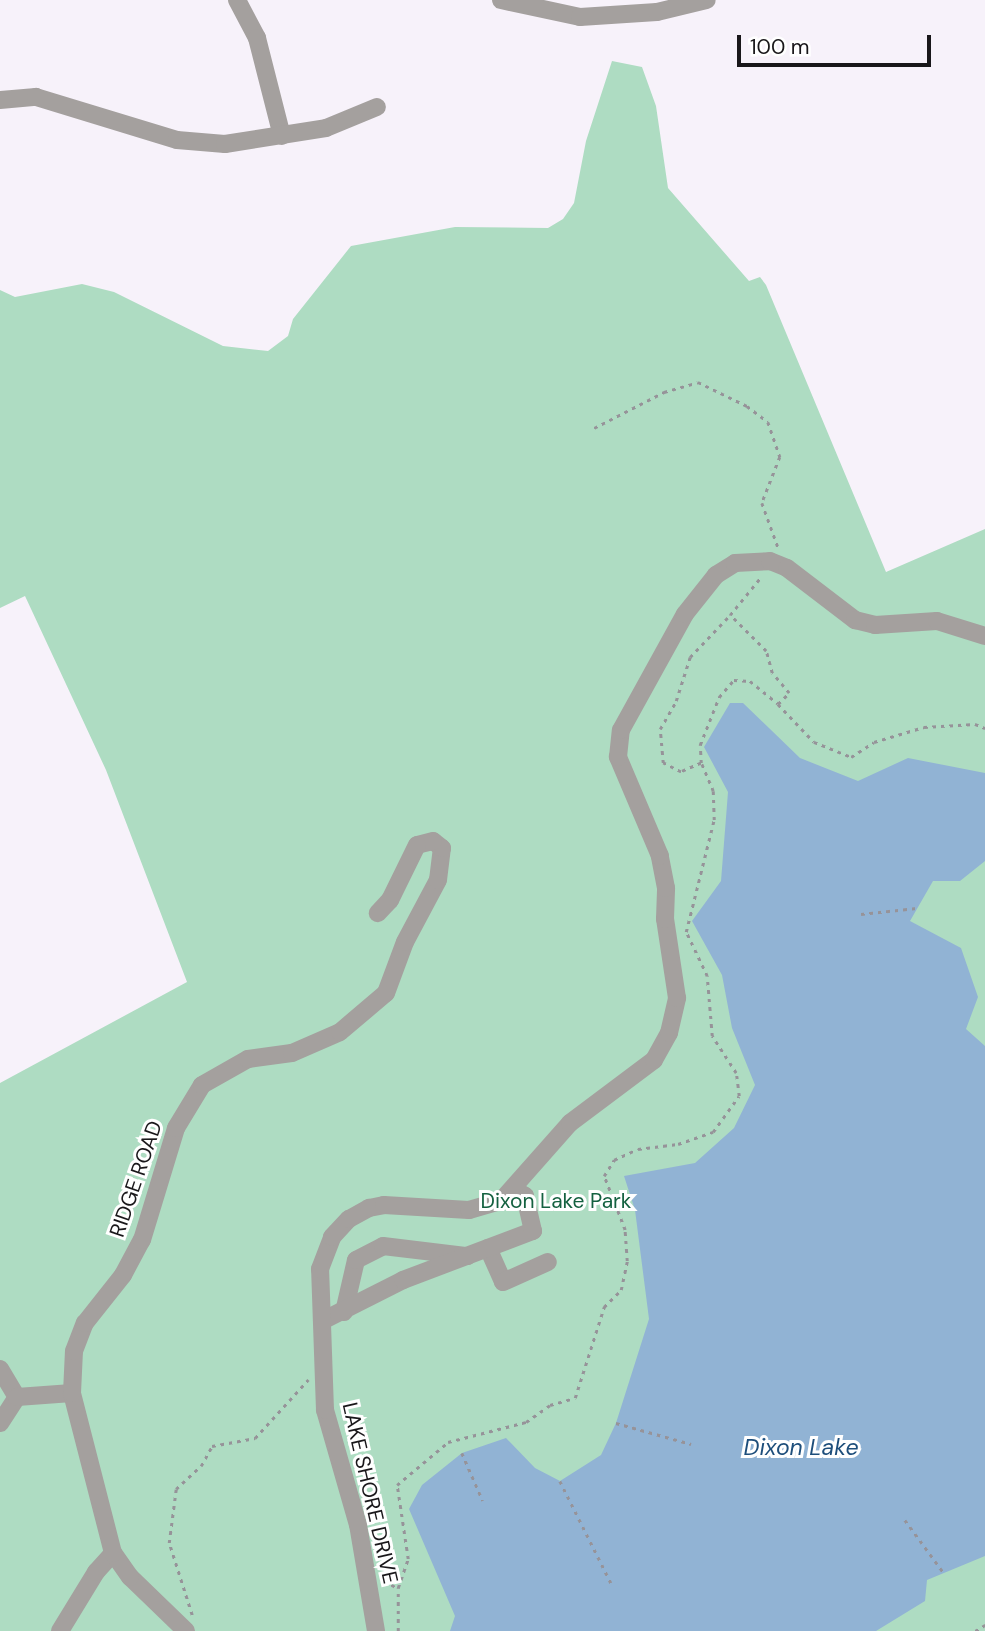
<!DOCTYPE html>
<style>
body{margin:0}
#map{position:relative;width:985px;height:1631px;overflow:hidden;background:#f7f2fa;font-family:"DM Sans",sans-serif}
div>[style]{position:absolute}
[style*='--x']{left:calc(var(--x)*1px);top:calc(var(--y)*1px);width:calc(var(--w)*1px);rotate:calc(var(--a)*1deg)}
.green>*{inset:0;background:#aedcc2}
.water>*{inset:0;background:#91b3d4}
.path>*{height:2.5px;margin-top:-1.25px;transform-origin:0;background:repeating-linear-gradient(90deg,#969399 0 3.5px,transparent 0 8.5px)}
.minor>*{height:18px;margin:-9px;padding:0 9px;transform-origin:9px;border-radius:9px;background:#a4a09e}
span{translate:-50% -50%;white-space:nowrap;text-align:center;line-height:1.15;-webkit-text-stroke:6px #fff;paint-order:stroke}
.street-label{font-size:21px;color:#19171a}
.park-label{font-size:21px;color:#146140}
.water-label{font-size:23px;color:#1d4e7b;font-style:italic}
.scale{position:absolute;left:737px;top:35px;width:194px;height:32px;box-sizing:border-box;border:4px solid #19171a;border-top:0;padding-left:9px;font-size:21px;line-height:24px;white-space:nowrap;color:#19171a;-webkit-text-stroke:5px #fff;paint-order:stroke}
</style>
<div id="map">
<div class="green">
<div style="clip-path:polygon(612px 61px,642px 67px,656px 106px,668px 188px,749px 281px,760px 277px,766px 285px,886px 572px,985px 529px,985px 1631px,0 1631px,0 1083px,187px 982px,106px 770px,25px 596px,0 608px,0 290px,15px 297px,82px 284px,114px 292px,223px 346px,268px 351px,288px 336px,293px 319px,351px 246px,455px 227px,548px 228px,563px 219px,574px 203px,586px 141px)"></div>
</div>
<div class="water">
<div style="clip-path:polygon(730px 703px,743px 703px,800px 758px,858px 781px,908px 758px,985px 773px,985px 861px,960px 881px,933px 881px,910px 921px,961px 948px,978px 997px,966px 1029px,985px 1046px,985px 1556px,927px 1580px,925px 1601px,876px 1631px,450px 1631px,455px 1616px,409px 1509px,422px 1485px,462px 1453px,506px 1438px,535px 1468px,560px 1481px,601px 1455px,616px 1423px,649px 1319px,635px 1210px,624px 1176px,695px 1163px,734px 1128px,755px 1085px,732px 1028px,722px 975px,692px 921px,721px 881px,728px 792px,704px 747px)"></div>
</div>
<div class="path">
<div style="--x:594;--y:428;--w:79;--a:-27.2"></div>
<div style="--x:664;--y:392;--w:35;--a:-16"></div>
<div style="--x:698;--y:382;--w:55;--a:26.1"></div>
<div style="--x:747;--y:406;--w:26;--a:37"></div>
<div style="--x:768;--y:422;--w:37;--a:71"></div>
<div style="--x:780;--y:457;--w:49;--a:111.4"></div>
<div style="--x:762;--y:503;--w:47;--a:70"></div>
<div style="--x:778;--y:704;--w:52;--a:46.5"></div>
<div style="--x:814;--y:742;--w:40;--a:22"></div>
<div style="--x:851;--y:757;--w:27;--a:-33"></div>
<div style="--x:874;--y:742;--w:52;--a:-16.7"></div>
<div style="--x:924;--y:727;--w:51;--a:-3.4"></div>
<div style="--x:975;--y:724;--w:11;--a:22"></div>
<div style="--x:701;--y:763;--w:22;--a:156"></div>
<div style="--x:681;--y:772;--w:20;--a:-153"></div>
<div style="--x:663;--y:763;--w:34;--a:-95"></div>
<div style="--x:660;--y:729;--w:32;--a:-60"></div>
<div style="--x:676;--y:701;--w:46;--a:-72.3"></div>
<div style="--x:690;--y:657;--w:58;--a:-46.4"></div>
<div style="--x:861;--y:914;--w:56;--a:-6.1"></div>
<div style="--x:616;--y:1423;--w:78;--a:15.6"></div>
<div style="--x:462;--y:1453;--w:52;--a:66.4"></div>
<div style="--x:560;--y:1481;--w:114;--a:63.4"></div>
<div style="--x:905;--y:1520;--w:66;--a:53.7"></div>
<div style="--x:384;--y:1581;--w:16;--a:27"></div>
<div style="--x:192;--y:1615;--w:76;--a:-107.7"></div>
<div style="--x:169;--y:1543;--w:54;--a:-82.6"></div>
<div style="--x:176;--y:1489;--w:34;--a:-43"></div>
<div style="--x:201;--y:1466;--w:23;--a:-61"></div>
<div style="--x:212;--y:1446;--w:44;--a:-10.5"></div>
<div style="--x:255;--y:1438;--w:79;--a:-47.6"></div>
<div style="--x:398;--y:1631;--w:43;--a:-90"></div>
<div style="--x:398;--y:1588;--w:31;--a:-71"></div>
<div style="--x:408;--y:1559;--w:75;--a:-98.5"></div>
<div style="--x:397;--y:1485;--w:67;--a:-40.1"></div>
<div style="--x:448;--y:1442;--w:81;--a:-14.4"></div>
<div style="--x:526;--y:1422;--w:29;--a:-35"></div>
<div style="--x:550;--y:1405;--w:26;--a:-16"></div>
<div style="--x:575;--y:1398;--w:96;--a:-72.3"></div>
<div style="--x:604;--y:1307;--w:24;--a:-45"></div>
<div style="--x:621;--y:1290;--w:30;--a:-78"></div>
<div style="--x:627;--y:1261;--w:31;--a:-94"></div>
<div style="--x:625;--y:1230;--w:58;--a:-111.3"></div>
<div style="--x:604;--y:1176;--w:19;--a:-58"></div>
<div style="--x:614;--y:1160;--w:26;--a:-25"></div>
<div style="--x:638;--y:1149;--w:40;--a:-7.1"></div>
<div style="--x:678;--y:1144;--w:37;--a:-19"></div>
<div style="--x:713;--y:1132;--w:44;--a:-54.2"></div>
<div style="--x:739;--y:1096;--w:23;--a:-97"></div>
<div style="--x:736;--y:1073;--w:44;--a:-123"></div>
<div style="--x:712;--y:1036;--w:60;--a:-94.8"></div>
<div style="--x:707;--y:976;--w:49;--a:-115.5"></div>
<div style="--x:686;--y:932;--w:115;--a:-76"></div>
<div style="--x:714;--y:820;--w:29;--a:-92"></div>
<div style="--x:713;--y:791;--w:30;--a:-113"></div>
<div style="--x:701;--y:763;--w:18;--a:-93"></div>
<div style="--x:700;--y:745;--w:52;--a:-68.4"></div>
<div style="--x:719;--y:697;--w:23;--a:-49"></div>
<div style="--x:734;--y:680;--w:16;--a:4"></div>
<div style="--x:750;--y:681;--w:36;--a:39"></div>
<div style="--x:778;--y:704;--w:16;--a:-45"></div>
<div style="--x:789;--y:693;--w:26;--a:-130"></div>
<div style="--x:772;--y:673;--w:23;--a:-105"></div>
<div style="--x:766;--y:651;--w:51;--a:-135"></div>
<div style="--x:730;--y:615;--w:49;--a:-50.8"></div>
<div style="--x:975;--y:1631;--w:12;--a:-31"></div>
</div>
<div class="minor">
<div style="--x:237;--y:0;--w:43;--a:62.2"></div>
<div style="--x:257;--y:38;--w:101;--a:75.7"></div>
<div style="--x:501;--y:0;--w:81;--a:12.1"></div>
<div style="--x:580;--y:17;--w:77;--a:-3.7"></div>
<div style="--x:657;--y:12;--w:51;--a:-13.5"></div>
<div style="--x:0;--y:100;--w:36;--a:-5"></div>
<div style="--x:36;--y:97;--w:147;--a:17"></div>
<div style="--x:177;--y:140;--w:48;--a:4.8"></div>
<div style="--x:225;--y:144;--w:102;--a:-9"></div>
<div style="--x:326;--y:128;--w:55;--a:-22.4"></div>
<div style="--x:488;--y:1248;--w:37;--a:66"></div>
<div style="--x:503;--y:1282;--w:49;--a:-24"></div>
<div style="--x:344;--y:1312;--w:53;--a:-77"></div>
<div style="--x:356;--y:1260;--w:30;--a:-27"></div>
<div style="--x:383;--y:1246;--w:85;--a:6.8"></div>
<div style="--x:322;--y:1321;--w:91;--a:-26.8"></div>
<div style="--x:403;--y:1280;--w:139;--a:-20.7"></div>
<div style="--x:533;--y:1231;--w:36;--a:-103"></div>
<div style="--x:525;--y:1196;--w:13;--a:-148"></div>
<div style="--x:0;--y:1369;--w:33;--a:59"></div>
<div style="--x:17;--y:1397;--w:31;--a:123"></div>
<div style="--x:17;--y:1397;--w:55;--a:-4.2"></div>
<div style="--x:60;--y:1631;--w:69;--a:-58.6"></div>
<div style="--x:96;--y:1572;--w:25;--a:-48"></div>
<div style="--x:186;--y:1631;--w:78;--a:-136"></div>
<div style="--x:130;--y:1577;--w:29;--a:-125"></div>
<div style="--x:113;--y:1553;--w:165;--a:-104.4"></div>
<div style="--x:72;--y:1393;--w:42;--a:-87.3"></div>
<div style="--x:74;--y:1351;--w:30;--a:-69"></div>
<div style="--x:85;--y:1323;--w:61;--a:-51.6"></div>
<div style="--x:123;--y:1275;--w:40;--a:-62"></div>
<div style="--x:142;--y:1240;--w:117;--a:-73.1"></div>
<div style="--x:176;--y:1128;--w:50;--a:-58.8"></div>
<div style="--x:202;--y:1085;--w:53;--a:-29.5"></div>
<div style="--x:248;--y:1059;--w:44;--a:-7.8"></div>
<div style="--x:292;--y:1053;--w:52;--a:-23.6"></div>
<div style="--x:340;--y:1032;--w:60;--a:-40.3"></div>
<div style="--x:386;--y:993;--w:54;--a:-69.6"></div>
<div style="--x:405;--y:942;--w:70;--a:-62"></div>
<div style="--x:438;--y:880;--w:32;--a:-83"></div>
<div style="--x:442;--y:848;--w:11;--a:-142"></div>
<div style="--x:433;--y:841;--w:16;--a:166"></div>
<div style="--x:417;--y:845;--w:61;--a:116.1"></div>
<div style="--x:390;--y:900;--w:18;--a:133"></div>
<div style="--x:376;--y:1631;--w:108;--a:-99.6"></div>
<div style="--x:358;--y:1525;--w:120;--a:-106"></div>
<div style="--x:325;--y:1410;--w:141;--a:-92"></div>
<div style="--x:320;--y:1269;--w:34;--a:-69"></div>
<div style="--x:332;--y:1237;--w:25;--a:-47"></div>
<div style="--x:349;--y:1219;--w:23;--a:-29"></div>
<div style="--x:369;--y:1208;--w:15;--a:-11"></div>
<div style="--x:384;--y:1205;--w:85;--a:3.4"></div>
<div style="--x:469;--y:1210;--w:33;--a:-16"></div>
<div style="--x:501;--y:1201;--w:104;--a:-48.5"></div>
<div style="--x:570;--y:1123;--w:105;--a:-36.9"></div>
<div style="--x:654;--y:1060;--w:31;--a:-61"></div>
<div style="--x:669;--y:1033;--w:36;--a:-77"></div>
<div style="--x:677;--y:998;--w:80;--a:-98.6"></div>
<div style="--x:665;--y:919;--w:31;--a:-88"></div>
<div style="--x:666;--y:888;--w:33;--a:-101"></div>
<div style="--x:660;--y:856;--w:108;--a:-113"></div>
<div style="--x:618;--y:757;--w:27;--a:-84"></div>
<div style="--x:621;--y:730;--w:132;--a:-61.1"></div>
<div style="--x:685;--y:614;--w:50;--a:-51.5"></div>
<div style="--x:716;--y:575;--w:22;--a:-32"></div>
<div style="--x:735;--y:563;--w:35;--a:-3"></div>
<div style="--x:770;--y:561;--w:18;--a:22"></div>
<div style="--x:787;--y:568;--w:86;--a:37.4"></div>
<div style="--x:855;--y:620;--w:21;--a:14"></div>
<div style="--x:875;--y:625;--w:62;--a:-3.7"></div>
<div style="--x:937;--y:621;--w:50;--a:17.4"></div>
</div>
<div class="street-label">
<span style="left:136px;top:1179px;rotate:-71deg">RIDGE ROAD</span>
<span style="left:370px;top:1493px;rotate:77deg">LAKE SHORE DRIVE</span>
</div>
<div class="park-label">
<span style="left:556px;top:1201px">Dixon Lake Park</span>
</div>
<div class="water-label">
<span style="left:801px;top:1447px">Dixon Lake</span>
</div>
<div class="scale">100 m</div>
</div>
